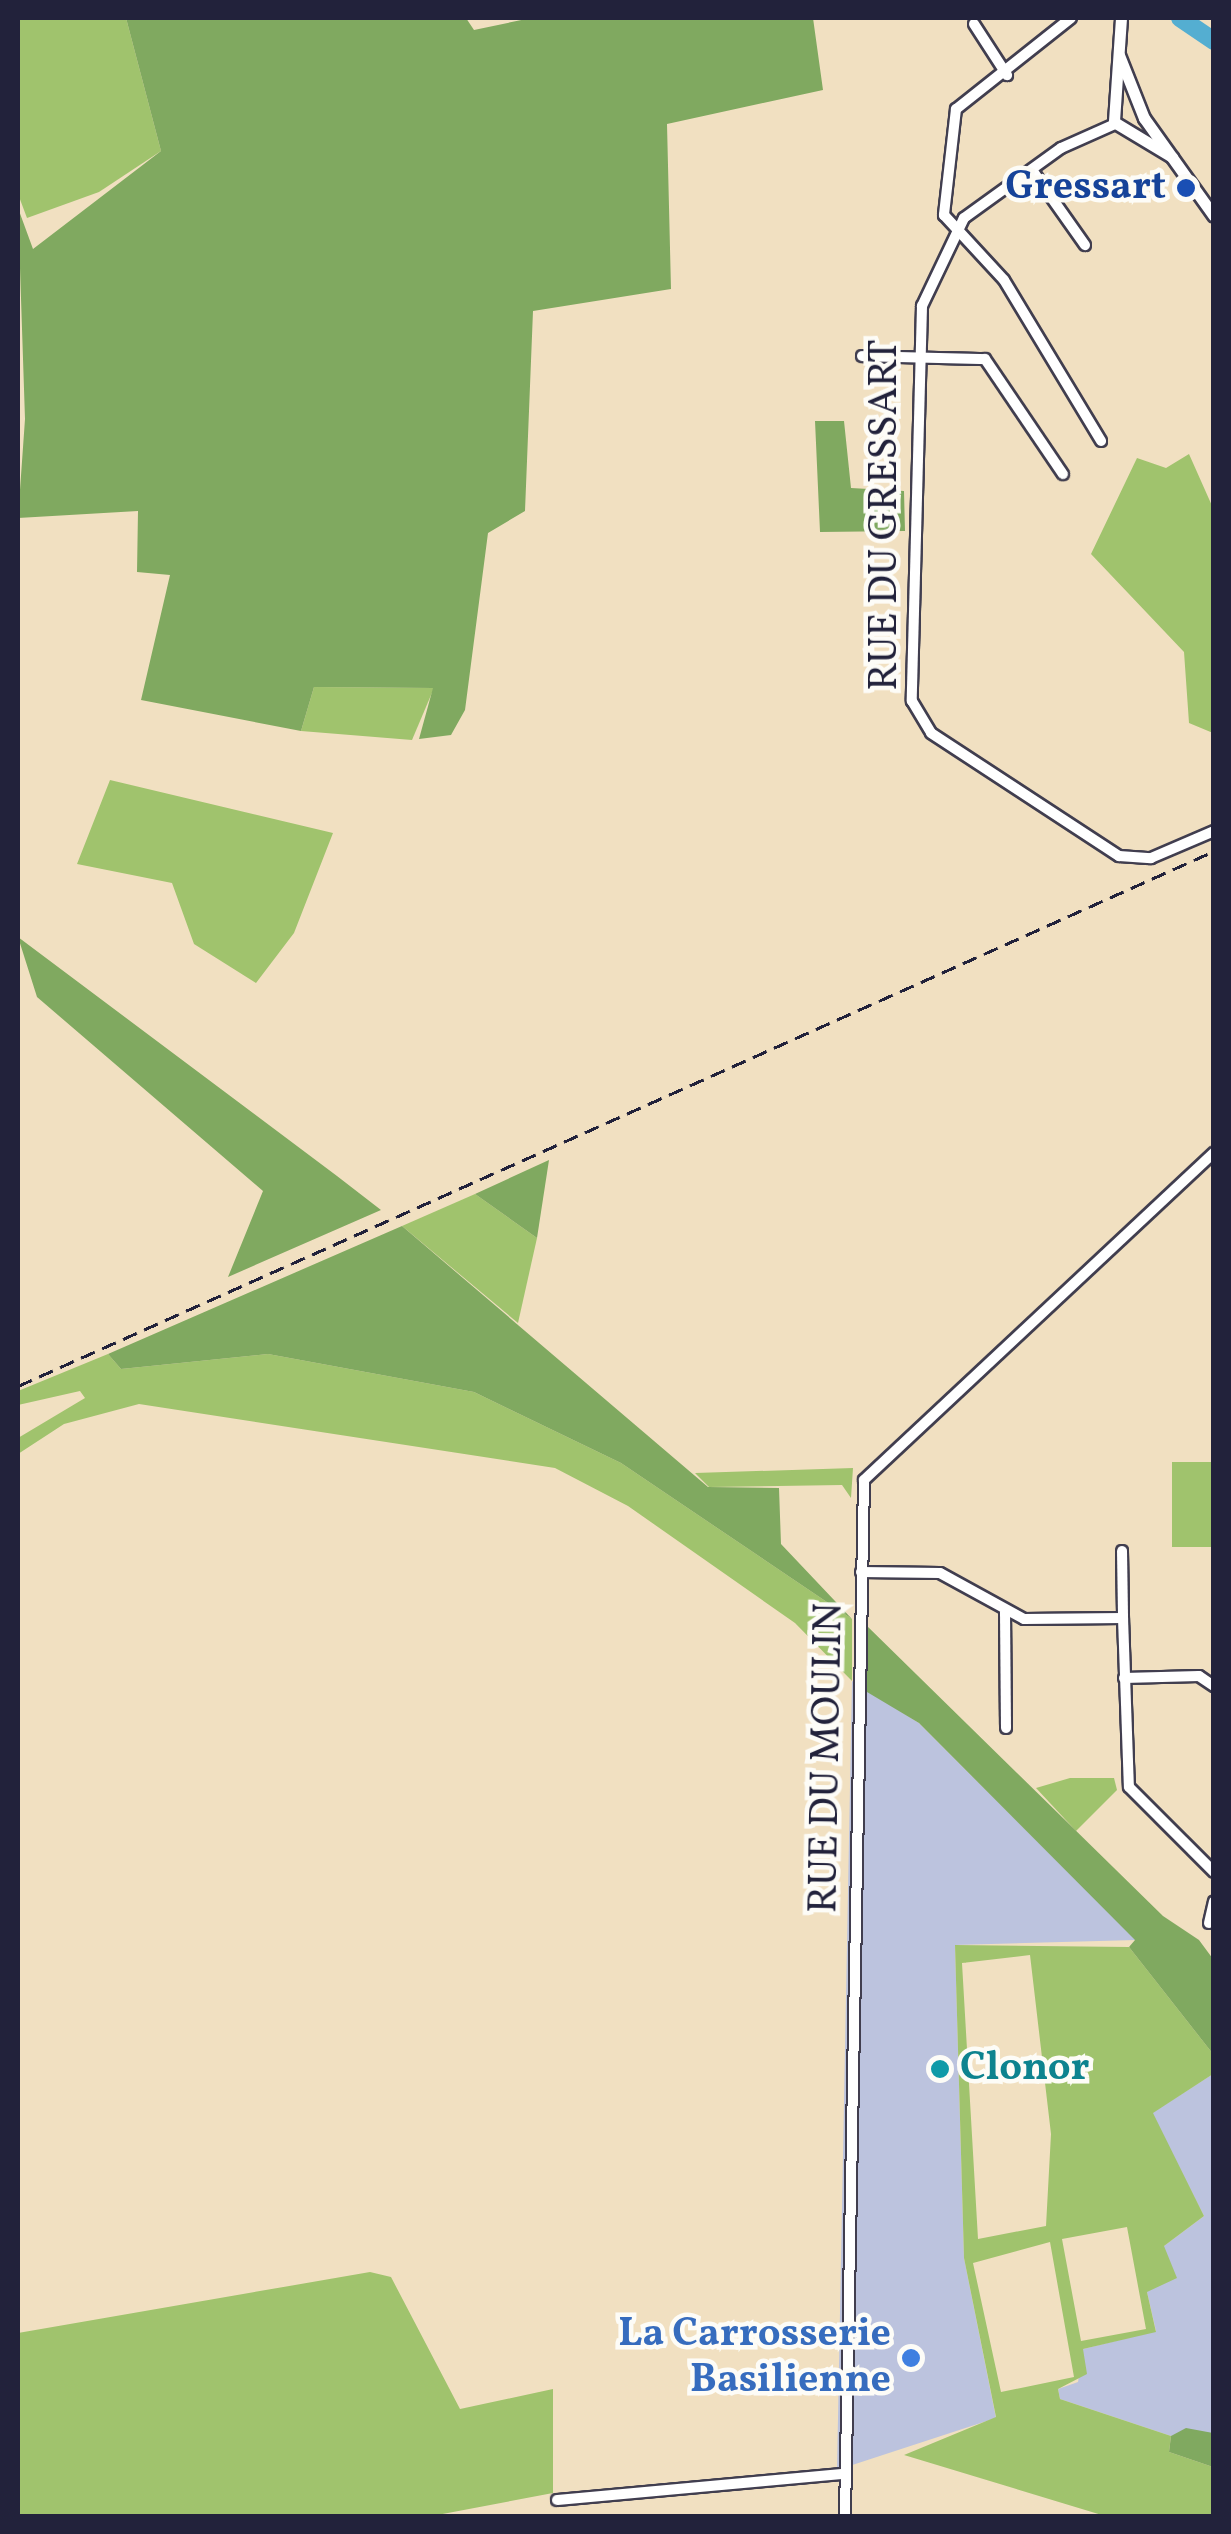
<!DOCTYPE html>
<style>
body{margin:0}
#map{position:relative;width:1231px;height:2534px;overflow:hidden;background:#f1e0c1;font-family:Vollkorn,serif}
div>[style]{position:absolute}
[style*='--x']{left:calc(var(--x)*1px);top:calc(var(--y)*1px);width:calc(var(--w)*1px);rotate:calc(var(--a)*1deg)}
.industrial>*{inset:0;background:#bcc3de}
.green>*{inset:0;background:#a0c36d;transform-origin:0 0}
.forest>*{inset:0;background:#80a960}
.river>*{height:18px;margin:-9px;padding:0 9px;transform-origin:9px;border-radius:9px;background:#54aed1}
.roads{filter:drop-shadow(2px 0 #413e4f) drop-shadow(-2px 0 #413e4f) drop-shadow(0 2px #413e4f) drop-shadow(0 -2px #413e4f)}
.minor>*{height:10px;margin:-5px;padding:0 5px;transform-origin:5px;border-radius:5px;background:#fff}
.tertiary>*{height:11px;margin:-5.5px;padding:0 5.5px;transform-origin:5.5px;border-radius:5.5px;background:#fff}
.rail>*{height:2.5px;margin-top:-1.25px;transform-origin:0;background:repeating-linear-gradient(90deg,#22223b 0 15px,transparent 0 23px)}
.dots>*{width:28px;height:28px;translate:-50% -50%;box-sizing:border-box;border:5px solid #fdfcf7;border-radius:50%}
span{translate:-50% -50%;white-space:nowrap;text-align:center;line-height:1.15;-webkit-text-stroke:9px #fdfcf7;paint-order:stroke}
.transit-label{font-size:40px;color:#164399;font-weight:700}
.right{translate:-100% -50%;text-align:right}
.street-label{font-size:40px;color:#22223b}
.culture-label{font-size:40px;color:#0d838f;font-weight:700}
.left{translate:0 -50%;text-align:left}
.shop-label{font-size:40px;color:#366cbe;font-weight:700}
.frame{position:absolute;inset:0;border:20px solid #22223b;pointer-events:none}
</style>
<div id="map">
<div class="industrial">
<div style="clip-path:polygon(852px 1681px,919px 1723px,1136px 1940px,955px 1945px,964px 2258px,996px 2418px,837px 2470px)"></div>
<div style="clip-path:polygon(1213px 2074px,1213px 2433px,1171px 2436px,1060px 2399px,1058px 2389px,1078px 2382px,1083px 2349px,1156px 2331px,1147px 2292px,1164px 2246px,1204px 2216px,1152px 2113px)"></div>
</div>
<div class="green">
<div style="clip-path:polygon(18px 18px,126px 18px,161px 151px,99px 192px,27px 218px,18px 194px)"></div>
<div style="clip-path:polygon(1189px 454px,1213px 508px,1213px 733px,1189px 723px,1184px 652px,1091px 554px,1137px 458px,1166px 468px)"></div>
<div style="clip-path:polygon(314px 687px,434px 688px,412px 740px,301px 731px)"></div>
<div style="clip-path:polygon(110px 780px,333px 833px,294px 933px,256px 983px,194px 944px,172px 883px,77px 864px)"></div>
<div style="clip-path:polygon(475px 1194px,537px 1238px,518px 1323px,402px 1226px)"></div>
<div style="clip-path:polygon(108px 1354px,121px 1369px,268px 1354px,474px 1392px,621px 1463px,852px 1619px,852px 1681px,795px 1623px,628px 1506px,555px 1468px,139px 1404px,64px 1424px,18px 1454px,18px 1438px,85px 1398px,80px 1391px,18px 1405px,18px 1391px)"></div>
<div style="left:1213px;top:1462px;width:85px;height:41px;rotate:90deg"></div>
<div style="clip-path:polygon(853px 1468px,851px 1498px,842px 1485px,709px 1487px,695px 1473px)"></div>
<div style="clip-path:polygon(1070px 1778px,1114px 1778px,1117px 1790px,1076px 1831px,1036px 1788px)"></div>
<div style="clip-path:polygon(evenodd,955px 1945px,1129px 1947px,1213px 2054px,1213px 2074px,1153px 2113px,1204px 2216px,1164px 2246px,1177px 2278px,1147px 2292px,1156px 2332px,1083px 2349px,1087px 2374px,1058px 2389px,1060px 2399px,1171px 2436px,1169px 2452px,1213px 2467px,1213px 2516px,1105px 2516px,904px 2455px,996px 2417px,964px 2258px,955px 1945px,1030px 1955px,1051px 2134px,1046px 2226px,978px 2239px,962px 1963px,1030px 1955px,955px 1945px,1127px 2227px,1146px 2329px,1081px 2341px,1062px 2239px,1127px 2227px,955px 1945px,1050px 2242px,1074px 2377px,1001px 2392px,973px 2263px,1050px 2242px)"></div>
<div style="clip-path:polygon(370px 2272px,391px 2277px,460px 2409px,553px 2389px,553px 2493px,432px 2516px,18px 2516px,18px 2333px)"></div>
</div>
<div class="forest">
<div style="clip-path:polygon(126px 18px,466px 18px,474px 30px,531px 18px,813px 18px,823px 90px,667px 124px,671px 289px,533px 311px,525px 511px,488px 533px,465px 710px,451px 735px,419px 739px,433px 688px,314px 687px,301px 731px,141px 700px,170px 575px,137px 572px,138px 511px,18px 518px,25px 419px,18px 208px,33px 249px,161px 151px)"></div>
<div style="clip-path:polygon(815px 421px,844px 421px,851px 488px,904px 491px,905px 531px,820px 532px)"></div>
<div style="clip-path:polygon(18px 937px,337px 1176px,381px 1210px,228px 1277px,263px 1191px,37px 997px)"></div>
<div style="clip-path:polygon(549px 1160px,537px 1238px,475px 1194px)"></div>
<div style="clip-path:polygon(402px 1226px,708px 1487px,779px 1488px,781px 1544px,852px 1619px,621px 1463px,474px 1392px,268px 1354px,121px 1369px,108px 1354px)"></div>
<div style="clip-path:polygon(865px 1624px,1163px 1916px,1199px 1940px,1213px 1959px,1213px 2054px,1129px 1947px,1135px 1940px,919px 1723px,867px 1692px)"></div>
<div style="clip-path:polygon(1186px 2428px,1213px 2433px,1213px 2467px,1169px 2452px,1171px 2436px)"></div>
</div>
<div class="river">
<div style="--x:1180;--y:18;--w:41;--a:34.1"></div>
</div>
<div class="roads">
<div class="minor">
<div style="--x:1071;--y:18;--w:147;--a:141.6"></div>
<div style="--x:956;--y:109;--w:107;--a:96.5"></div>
<div style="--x:944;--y:215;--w:88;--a:47.3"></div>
<div style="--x:1004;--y:280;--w:188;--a:58.9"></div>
<div style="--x:974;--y:24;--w:61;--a:57.1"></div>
<div style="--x:1115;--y:124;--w:59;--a:156"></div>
<div style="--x:1061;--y:148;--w:120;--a:144.2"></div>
<div style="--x:964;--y:218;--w:98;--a:115.5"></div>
<div style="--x:922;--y:306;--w:395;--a:91.5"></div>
<div style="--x:912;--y:701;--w:37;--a:59"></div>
<div style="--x:931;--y:733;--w:225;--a:33.2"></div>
<div style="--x:1119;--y:856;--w:32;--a:4"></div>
<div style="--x:1151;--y:858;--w:69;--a:-23.2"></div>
<div style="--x:1032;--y:170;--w:92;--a:54.8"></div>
<div style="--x:862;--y:356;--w:123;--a:1.4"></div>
<div style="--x:985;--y:359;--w:139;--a:55.9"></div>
<div style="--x:1122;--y:1551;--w:67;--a:89.1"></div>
<div style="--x:861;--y:1572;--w:79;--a:0.7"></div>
<div style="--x:940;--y:1573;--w:96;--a:28.7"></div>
<div style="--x:1024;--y:1619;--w:99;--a:-0.6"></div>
<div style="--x:1123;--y:1618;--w:169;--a:88"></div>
<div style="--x:1129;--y:1787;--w:120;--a:45"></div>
<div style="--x:1005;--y:1612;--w:116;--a:89.5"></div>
<div style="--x:1124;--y:1678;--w:75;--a:-1.5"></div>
<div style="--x:1199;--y:1676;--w:18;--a:34"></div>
<div style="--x:1209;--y:1923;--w:22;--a:-77"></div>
<div style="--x:557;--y:2500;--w:289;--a:-5.2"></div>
<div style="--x:845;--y:2516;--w:1036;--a:-88.95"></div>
<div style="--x:864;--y:1480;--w:479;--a:-43.1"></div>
</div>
<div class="tertiary">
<div style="--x:1121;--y:18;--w:104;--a:93.9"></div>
<div style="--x:1114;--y:122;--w:68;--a:31.1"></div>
<div style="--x:1119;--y:55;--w:68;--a:68.4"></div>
<div style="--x:1144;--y:118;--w:120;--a:54.5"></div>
</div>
</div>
<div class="rail">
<div style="--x:18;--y:1386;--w:1310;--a:-24.1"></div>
</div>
<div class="dots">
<div style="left:1186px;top:188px;background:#1a4fb4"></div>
<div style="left:940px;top:2069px;background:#0f9aa8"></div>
<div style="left:911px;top:2358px;background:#3f7fe0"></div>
</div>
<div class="transit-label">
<span class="right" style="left:1166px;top:188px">Gressart</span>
</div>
<div class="street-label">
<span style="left:886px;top:515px;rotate:-90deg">RUE DU GRESSART</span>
<span style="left:828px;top:1758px;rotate:-89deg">RUE DU MOULIN</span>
</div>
<div class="culture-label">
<span class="left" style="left:960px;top:2069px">Clonor</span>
</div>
<div class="shop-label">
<span class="right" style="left:891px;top:2358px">La Carrosserie<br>Basilienne</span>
</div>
<div class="frame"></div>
</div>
